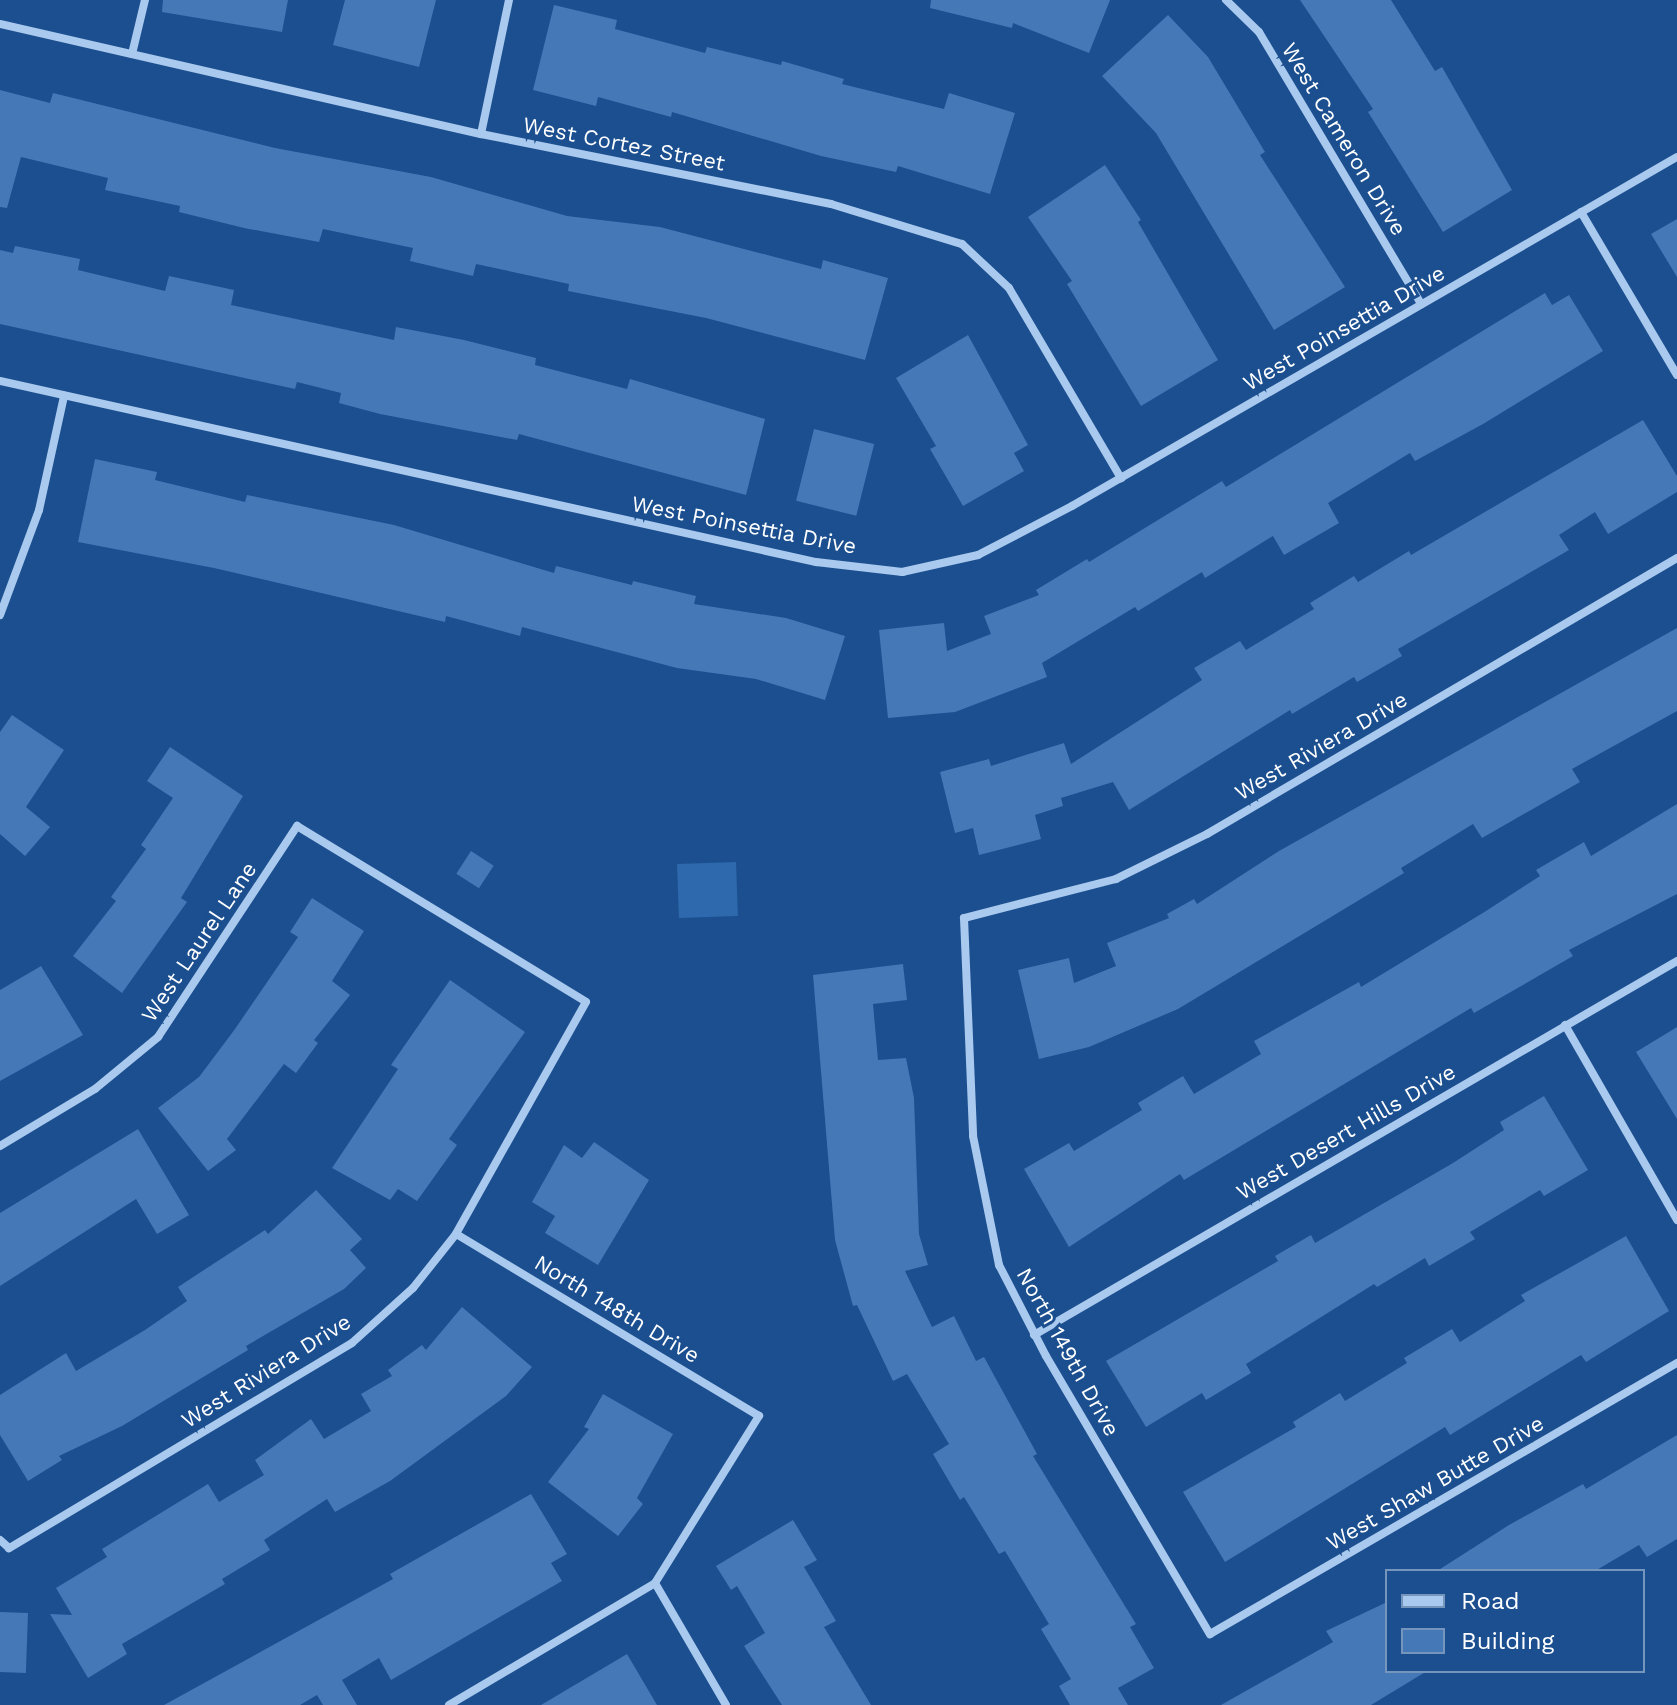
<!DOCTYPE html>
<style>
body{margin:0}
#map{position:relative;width:1677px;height:1705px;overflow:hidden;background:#1b4f8f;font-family:"Work Sans",sans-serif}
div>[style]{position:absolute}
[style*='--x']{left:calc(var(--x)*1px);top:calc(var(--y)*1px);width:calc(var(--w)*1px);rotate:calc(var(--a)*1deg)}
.green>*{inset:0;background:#2e69ad;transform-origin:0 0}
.building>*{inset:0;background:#4478b7;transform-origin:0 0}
.minor>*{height:8px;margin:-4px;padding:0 4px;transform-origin:4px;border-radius:4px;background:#a9c9ee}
span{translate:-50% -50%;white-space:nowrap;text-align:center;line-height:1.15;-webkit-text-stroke:6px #1b4f8f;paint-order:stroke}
.street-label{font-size:22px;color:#fff}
.legend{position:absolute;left:1385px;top:1569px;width:260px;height:104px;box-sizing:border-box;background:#1b4f8f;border:2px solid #7695bc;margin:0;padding:10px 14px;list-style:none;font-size:24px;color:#fff}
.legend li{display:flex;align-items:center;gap:16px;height:40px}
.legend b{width:40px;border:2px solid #7695bc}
</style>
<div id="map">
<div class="green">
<div style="left:736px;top:862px;width:54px;height:59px;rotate:88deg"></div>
</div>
<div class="building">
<div style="clip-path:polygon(163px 0,288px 0,282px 32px,162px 12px)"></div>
<div style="clip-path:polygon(345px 0,436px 0,419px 67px,333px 45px)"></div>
<div style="clip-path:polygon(931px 0,1110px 0,1089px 53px,1013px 23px,1012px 28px,930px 8px)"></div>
<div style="clip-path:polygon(1300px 0,1391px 0,1435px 71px,1442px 67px,1512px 190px,1443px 232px,1368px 112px,1373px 109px)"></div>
<div style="clip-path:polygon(554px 5px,617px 20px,615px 29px,705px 53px,707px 47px,781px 65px,782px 61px,844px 79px,842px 84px,944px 109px,949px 93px,1015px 113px,990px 194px,898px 166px,896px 172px,821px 156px,672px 112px,671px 117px,598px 97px,596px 106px,533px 90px)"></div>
<div style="clip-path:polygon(1168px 15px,1208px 57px,1265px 152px,1260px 155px,1345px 287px,1274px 330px,1156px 133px,1102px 76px)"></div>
<div style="clip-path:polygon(0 90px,50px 103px,53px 93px,275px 148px,431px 177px,567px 216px,660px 227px,821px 269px,823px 260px,888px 278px,865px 360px,706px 318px,568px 291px,569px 284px,476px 264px,473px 276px,410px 261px,413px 248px,323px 229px,319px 242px,244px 228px,179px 212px,180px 206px,105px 190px,108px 178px,21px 157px,7px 208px,0 207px)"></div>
<div style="clip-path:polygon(1105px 165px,1141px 220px,1138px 222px,1218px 360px,1141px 406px,1067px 284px,1072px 281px,1028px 217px)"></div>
<div style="clip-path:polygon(1677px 219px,1677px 277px,1651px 234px)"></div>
<div style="clip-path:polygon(15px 246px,80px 259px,78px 270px,165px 291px,169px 276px,234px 290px,231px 305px,394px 340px,396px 327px,464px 340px,536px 358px,535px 365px,627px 389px,630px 379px,765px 419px,746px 495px,519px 434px,517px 440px,380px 414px,339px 403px,341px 393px,297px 382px,295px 389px,0 324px,0 250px,13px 253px)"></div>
<div style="clip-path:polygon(1545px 293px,1552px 305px,1569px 295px,1603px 351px,1483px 424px,1415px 461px,1410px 453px,1328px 503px,1339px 523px,1284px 555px,1273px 536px,1205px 578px,1202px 572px,1138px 611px,1135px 607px,1042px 663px,1047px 677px,955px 712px,888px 718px,879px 630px,944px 623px,947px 651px,991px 634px,984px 616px,1039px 595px,1036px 590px,1087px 559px,1089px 562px,1222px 481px,1226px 487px)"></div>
<div style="clip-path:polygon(968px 335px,1028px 445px,1014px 453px,1024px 471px,963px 506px,930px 449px,936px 446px,896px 378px)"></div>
<div style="clip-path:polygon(1643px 420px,1677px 476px,1677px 492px,1608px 534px,1595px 512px,1559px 535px,1569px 550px,1398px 649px,1402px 656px,1357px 682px,1354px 677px,1292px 714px,1290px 710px,1129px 810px,1113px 782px,1061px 798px,1063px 806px,1035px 815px,1041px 839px,979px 855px,973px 828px,955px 833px,940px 772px,989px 759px,991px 766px,1064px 743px,1071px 764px,1202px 680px,1194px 668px,1240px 641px,1246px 650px,1314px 609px,1310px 603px,1354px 576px,1358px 582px,1409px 551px,1411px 555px)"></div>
<div style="left:814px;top:429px;width:62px;height:74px;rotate:14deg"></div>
<div style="clip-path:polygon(95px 459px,157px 472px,155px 480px,245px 502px,247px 495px,394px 525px,554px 573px,556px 566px,632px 585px,633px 581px,696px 596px,694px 604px,786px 618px,845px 636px,825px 700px,756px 679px,677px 668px,522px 627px,520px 636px,446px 616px,445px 622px,214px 568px,78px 542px)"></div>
<div style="clip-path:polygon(1677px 628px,1677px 711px,1572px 769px,1580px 782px,1482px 838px,1473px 824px,1401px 868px,1404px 873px,1178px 1009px,1089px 1047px,1039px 1059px,1018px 970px,1069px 958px,1074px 983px,1116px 966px,1107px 943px,1169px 918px,1167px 914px,1194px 899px,1197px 904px,1279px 851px)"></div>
<div style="clip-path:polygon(12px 715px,64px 750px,26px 807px,50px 827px,25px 856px,0 834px,0 732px)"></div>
<div style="clip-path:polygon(170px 747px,243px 796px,181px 898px,187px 902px,122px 993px,73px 956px,116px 901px,111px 897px,146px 849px,141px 845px,173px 798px,147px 781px)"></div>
<div style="clip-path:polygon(1677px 804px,1677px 894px,1569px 950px,1573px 956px,1528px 982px,1474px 1013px,1471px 1008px,1184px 1180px,1180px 1174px,1069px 1247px,1024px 1169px,1069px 1143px,1074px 1151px,1142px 1110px,1138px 1103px,1183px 1076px,1194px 1094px,1261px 1054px,1254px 1041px,1359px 982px,1361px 987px,1486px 911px,1540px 876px,1536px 870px,1584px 842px,1591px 856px)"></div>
<div style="left:471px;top:851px;width:27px;height:27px;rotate:33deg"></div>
<div style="clip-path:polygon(312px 898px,364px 931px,332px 981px,350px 995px,314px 1040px,318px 1043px,296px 1073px,284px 1064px,227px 1139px,236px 1150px,208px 1171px,158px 1108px,199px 1077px,235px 1029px,298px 937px,290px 932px)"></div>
<div style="clip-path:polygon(903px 964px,907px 1000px,873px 1004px,878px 1060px,906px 1058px,914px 1098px,919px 1234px,928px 1265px,905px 1271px,932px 1327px,954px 1316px,976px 1361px,984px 1357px,1037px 1454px,1033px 1456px,1136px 1624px,1130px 1627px,1154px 1668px,1118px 1688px,1128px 1705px,1070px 1705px,1059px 1686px,1071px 1679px,1041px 1629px,1049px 1624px,1005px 1551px,999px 1554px,964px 1497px,960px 1500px,933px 1454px,949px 1444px,907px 1374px,893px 1381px,857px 1305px,853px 1306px,835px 1240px,813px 975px)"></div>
<div style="clip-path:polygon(41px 966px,83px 1035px,0 1081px,0 990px)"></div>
<div style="clip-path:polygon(450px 980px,525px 1032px,449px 1139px,457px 1145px,417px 1201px,398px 1189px,390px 1200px,332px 1168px,398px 1069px,391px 1065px)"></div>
<div style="clip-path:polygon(1677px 1027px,1677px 1119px,1636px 1052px)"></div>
<div style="clip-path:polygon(1544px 1096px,1588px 1170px,1544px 1196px,1540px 1190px,1470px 1232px,1475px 1239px,1429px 1266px,1425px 1258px,1377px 1287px,1374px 1284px,1246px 1364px,1251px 1373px,1206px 1400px,1202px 1393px,1146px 1427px,1106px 1361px,1278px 1261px,1275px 1256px,1311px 1235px,1315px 1243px,1453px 1163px,1504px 1130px,1500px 1122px)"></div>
<div style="clip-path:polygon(138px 1129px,189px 1215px,157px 1234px,136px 1199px,0 1286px,0 1213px)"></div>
<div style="clip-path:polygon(594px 1142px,649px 1180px,598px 1265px,545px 1233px,555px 1216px,532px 1202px,564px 1145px,582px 1158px)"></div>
<div style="clip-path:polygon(316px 1190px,362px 1239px,350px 1250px,366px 1268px,344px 1289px,246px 1346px,248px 1350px,122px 1426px,59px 1456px,62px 1460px,28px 1481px,0 1435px,0 1395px,66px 1353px,76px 1371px,145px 1330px,187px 1301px,178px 1287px,265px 1230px,268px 1234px)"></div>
<div style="clip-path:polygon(1626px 1236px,1669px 1311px,1586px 1362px,1581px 1355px,1450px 1435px,1445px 1427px,1225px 1562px,1183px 1492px,1296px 1427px,1293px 1422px,1340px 1393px,1345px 1401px,1407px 1363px,1404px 1358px,1452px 1329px,1460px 1342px,1525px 1301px,1521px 1295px)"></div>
<div style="clip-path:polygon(462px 1307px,532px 1367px,506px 1396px,390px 1481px,335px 1512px,327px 1499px,264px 1540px,270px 1550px,222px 1579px,225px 1584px,122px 1644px,127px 1654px,88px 1678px,50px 1614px,72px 1615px,56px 1588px,107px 1557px,102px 1549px,208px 1484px,219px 1502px,264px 1475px,255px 1460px,311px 1419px,324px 1439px,371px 1411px,361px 1394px,392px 1376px,388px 1370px,422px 1345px,426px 1350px)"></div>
<div style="clip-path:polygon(603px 1394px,673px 1434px,637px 1498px,643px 1504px,618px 1536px,548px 1482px,589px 1429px,584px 1427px)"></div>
<div style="clip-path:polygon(1677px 1435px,1677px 1539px,1647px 1557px,1639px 1545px,1595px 1571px,1437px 1571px,1509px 1525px,1583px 1484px,1586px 1489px)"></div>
<div style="clip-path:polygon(531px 1494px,567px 1554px,551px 1563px,562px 1581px,391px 1680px,379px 1658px,342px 1680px,357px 1705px,323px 1705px,317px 1695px,300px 1705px,164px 1705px,393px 1579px,390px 1574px)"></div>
<div style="clip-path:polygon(793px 1520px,817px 1560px,804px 1567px,836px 1621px,824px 1627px,871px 1705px,782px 1705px,744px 1646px,765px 1633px,737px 1586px,731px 1590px,716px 1566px)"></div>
<div style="clip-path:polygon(1387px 1602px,1387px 1671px,1427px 1671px,1371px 1705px,1221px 1705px,1333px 1642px,1326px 1631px)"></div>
<div style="left:0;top:1612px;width:28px;height:60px;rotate:2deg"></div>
<div style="clip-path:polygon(627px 1654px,657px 1705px,541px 1705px)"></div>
</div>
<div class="minor">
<div style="--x:1226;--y:0;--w:46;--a:44.1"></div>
<div style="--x:1259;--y:32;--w:317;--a:59.2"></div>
<div style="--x:0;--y:24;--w:493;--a:12.9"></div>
<div style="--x:481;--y:134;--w:357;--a:11.3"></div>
<div style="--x:831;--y:204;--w:137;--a:17"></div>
<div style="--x:962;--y:244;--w:64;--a:43.1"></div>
<div style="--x:1009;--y:288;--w:221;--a:59.5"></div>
<div style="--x:132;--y:54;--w:56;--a:-76.5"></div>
<div style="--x:481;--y:134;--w:137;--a:-78.2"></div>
<div style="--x:1581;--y:212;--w:189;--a:59.5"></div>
<div style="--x:0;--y:381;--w:836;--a:12.51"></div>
<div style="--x:816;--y:562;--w:87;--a:6.6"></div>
<div style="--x:902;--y:572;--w:78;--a:-12.6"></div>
<div style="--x:978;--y:555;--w:106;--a:-27.5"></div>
<div style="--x:1072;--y:506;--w:698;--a:-29.98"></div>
<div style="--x:1677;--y:558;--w:545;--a:149.58"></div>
<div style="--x:1207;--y:834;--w:102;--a:153.7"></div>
<div style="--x:1116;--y:879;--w:157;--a:165.6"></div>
<div style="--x:964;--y:918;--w:218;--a:87.6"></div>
<div style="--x:973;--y:1136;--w:132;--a:78.6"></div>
<div style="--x:999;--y:1265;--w:102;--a:62.7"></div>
<div style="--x:1046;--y:1356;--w:323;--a:59.5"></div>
<div style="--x:1210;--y:1634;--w:540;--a:-30.13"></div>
<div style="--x:0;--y:615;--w:112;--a:-69.6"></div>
<div style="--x:39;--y:510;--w:117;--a:-77.6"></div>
<div style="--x:1565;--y:1025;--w:225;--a:60.1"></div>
<div style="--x:0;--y:1146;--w:111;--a:-31"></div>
<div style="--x:95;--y:1089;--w:82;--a:-39.5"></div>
<div style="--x:158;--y:1037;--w:253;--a:-56.6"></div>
<div style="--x:297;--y:826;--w:338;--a:31.3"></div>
<div style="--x:586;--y:1002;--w:266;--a:119.3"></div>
<div style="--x:456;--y:1234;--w:69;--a:128.5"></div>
<div style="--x:413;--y:1288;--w:82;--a:138"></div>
<div style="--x:352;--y:1343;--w:400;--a:149.1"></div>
<div style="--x:9;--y:1548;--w:12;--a:-138"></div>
<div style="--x:1034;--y:1335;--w:744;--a:-30.18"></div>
<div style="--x:655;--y:1583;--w:141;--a:59.8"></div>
<div style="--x:449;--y:1705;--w:239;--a:-30.6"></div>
<div style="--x:655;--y:1583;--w:197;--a:-58.1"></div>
<div style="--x:759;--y:1416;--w:353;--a:-149"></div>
</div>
<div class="street-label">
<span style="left:1344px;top:139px;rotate:59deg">West Cameron Drive</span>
<span style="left:624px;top:144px;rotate:11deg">West Cortez Street</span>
<span style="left:1344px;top:328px;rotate:-30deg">West Poinsettia Drive</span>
<span style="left:744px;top:525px;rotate:11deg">West Poinsettia Drive</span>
<span style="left:1321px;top:746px;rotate:-30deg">West Riviera Drive</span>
<span style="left:199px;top:942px;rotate:-56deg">West Laurel Lane</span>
<span style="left:1346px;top:1132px;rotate:-30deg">West Desert Hills Drive</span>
<span style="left:617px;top:1309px;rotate:31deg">North 148th Drive</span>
<span style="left:1068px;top:1352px;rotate:61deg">North 149th Drive</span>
<span style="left:266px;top:1371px;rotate:-32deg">West Riviera Drive</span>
<span style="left:1435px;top:1483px;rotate:-30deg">West Shaw Butte Drive</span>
</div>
<ul class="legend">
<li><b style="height:10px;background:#a9c9ee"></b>Road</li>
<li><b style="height:22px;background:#4478b7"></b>Building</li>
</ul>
</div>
